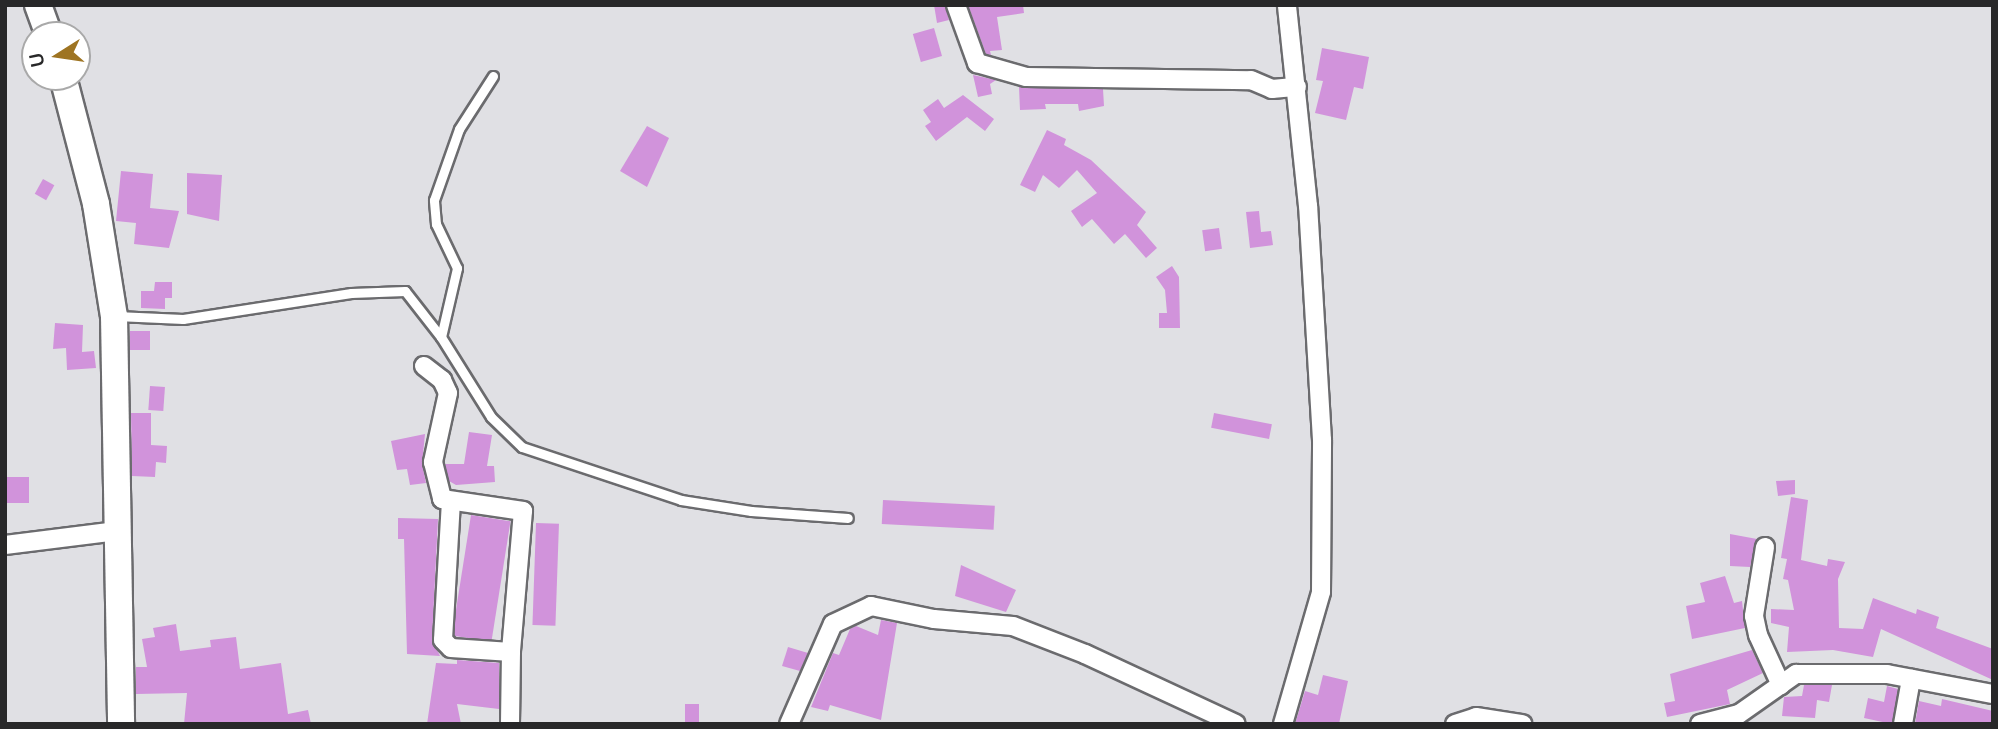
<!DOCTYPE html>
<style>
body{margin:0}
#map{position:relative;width:1998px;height:729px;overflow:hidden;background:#e0e0e4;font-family:"Nunito Sans",sans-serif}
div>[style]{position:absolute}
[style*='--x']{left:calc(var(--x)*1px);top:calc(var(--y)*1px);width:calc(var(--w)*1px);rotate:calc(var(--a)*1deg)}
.building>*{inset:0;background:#d193db;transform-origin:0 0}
.roads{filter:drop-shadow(2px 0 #6b6b6e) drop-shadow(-2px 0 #6b6b6e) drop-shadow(0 2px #6b6b6e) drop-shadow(0 -2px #6b6b6e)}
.lane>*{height:9px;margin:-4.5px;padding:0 4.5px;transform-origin:4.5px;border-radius:4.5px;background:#fff}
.street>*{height:18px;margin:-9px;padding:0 9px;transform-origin:9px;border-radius:9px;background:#fff}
.secondary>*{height:26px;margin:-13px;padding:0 13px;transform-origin:13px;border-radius:13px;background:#fff}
span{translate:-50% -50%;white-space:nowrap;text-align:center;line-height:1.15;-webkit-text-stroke:6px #fff;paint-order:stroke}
.frame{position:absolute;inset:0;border:7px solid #282829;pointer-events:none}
.north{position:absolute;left:21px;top:21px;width:70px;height:70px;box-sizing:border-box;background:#fff;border:2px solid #a9a9a9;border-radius:50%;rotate:258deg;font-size:19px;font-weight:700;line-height:28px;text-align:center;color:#282829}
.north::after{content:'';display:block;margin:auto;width:24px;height:32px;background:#9e7422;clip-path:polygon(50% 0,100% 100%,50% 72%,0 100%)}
</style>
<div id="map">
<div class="building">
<div style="clip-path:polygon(934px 5px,945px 5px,949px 20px,937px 23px)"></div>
<div style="clip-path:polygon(968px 5px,1023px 5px,1024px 13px,997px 17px,1002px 50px,990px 51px,991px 55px,986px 54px)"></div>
<div style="left:934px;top:28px;width:29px;height:22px;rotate:74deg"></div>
<div style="clip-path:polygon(1322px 48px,1369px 57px,1363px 89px,1354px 87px,1346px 120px,1315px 113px,1323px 81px,1316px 80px)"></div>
<div style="clip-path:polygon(973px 75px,996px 80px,990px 84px,992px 94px,978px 97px)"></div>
<div style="clip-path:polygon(1019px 87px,1103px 89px,1104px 106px,1079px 111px,1078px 104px,1045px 104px,1046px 109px,1020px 110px)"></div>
<div style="clip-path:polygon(963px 95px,994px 119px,985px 131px,967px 117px,936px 141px,925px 126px,931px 122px,923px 110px,938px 99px,944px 108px)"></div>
<div style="clip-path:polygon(647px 126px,669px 138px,647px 187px,620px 171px)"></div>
<div style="clip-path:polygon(1047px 130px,1066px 139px,1064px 145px,1091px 160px,1146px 212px,1137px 225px,1157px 248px,1146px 258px,1125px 234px,1114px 244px,1092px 219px,1082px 227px,1071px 211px,1097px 193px,1077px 170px,1059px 188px,1043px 175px,1035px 192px,1020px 185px)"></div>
<div style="clip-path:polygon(121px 171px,153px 174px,150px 208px,179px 211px,169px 248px,134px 244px,136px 223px,116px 221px)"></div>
<div style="clip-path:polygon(187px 173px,222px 175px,219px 221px,187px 214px)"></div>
<div style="left:43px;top:179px;width:13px;height:17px;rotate:29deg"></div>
<div style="clip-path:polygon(1259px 211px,1261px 232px,1271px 231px,1273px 245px,1250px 248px,1246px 212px)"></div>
<div style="left:1219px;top:228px;width:21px;height:17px;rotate:82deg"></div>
<div style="clip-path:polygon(1172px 266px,1179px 277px,1180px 328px,1159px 328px,1159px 313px,1167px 313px,1165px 290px,1156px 277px)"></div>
<div style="clip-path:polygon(155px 282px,172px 282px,172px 298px,165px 298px,165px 309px,141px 308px,141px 291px,154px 291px)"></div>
<div style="clip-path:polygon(55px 323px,83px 325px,82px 352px,94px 351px,96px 368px,67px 370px,66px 348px,53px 349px)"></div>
<div style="left:130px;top:331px;width:20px;height:19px"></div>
<div style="left:150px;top:386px;width:15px;height:24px;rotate:4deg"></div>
<div style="clip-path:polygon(131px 413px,151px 413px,151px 445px,167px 446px,166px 463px,156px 462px,155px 477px,132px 476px)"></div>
<div style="left:1214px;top:413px;width:59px;height:15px;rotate:11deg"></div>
<div style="clip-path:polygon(469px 432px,492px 435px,487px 466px,494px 466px,495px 482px,456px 485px,449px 481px,445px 464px,464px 464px)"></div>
<div style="clip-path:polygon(425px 434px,422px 464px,426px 483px,410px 485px,407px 469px,397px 470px,391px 441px)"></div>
<div style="left:5px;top:477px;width:24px;height:26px"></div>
<div style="clip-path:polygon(1795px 480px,1795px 494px,1778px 496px,1776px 481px)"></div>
<div style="clip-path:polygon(1791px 497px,1808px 500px,1801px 560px,1827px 566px,1828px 559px,1845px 562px,1838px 579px,1839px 628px,1863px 629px,1873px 598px,1916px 614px,1917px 609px,1939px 617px,1936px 628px,1993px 649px,1993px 680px,1881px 629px,1873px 657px,1833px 650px,1787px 652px,1789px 627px,1771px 623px,1771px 609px,1794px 610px,1788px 580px,1783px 579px,1787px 559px,1781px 558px)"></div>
<div style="left:883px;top:500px;width:112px;height:24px;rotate:3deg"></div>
<div style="left:471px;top:515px;width:40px;height:122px;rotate:9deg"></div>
<div style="clip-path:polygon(398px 518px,438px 519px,432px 639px,440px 656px,407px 654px,404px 539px,398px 539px)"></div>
<div style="left:536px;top:523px;width:23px;height:102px;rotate:2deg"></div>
<div style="clip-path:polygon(1730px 534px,1757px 539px,1750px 567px,1730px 566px)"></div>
<div style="clip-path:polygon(961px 565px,1016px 590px,1006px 612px,955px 596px)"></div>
<div style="clip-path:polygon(1725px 576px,1734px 603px,1742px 601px,1745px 628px,1692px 639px,1686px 606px,1705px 602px,1700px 583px)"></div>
<div style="clip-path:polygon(881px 620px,897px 623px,881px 720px,830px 705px,828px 711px,811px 707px,833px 653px,839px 655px,850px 629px,856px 626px,878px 635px)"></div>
<div style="clip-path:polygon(176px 624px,180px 651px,211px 647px,210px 640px,236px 637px,240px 669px,281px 663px,288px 714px,308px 710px,311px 724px,184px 724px,187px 693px,136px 694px,136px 667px,147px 667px,142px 639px,155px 637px,153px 628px)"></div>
<div style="clip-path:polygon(788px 647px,808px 653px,800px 671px,782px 666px)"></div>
<div style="clip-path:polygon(1752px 650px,1763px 673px,1727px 690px,1730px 704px,1667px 717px,1664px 703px,1675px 701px,1670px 674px)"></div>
<div style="clip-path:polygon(457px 660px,499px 663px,499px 709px,457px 704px,461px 724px,427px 724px,436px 663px,457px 664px)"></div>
<div style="clip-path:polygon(1323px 675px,1348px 681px,1339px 724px,1295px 724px,1305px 691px,1318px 695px)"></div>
<div style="clip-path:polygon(1804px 685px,1832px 685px,1829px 702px,1817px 700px,1815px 718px,1782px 716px,1784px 697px,1802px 696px)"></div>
<div style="clip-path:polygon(1887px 686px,1898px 689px,1892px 724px,1864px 718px,1868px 698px,1884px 702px)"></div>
<div style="clip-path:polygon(1942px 699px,1993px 711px,1993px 724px,1915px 724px,1919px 701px,1941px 706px)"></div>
<div style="left:699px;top:704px;width:20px;height:14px;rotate:90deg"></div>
</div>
<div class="roads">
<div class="lane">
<div style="--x:116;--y:316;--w:67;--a:2.6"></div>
<div style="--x:183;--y:319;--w:170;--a:-8.8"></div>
<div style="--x:351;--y:293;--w:54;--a:-2.1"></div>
<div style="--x:405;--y:291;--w:58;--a:52"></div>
<div style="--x:441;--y:337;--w:94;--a:58"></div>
<div style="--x:491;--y:417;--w:43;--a:44.1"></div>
<div style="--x:522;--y:447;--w:168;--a:18.4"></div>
<div style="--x:681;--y:500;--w:71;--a:8.9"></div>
<div style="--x:751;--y:511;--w:97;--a:4.1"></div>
<div style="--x:441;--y:337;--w:71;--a:-76.9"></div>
<div style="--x:457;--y:268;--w:49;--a:-115.5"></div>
<div style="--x:436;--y:224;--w:24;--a:-95"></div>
<div style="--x:434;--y:200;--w:75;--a:-70.6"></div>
<div style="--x:459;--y:129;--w:63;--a:-57.3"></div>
</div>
<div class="street">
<div style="--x:956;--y:5;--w:62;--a:70.1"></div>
<div style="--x:977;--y:63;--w:51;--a:15.9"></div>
<div style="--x:1026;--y:77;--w:225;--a:0.8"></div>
<div style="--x:1251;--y:80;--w:23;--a:23"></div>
<div style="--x:1272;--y:89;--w:25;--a:-5"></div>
<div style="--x:424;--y:366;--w:23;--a:38"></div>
<div style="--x:442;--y:380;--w:14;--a:65"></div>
<div style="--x:448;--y:393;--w:71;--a:102.3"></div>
<div style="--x:433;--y:462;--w:38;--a:76"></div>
<div style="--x:442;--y:499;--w:82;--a:8.4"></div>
<div style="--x:523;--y:511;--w:142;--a:94.9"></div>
<div style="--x:511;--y:652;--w:72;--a:90.8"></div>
<div style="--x:451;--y:501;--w:139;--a:93.3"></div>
<div style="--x:443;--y:640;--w:11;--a:45"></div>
<div style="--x:451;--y:648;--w:60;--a:3.8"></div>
<div style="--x:5;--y:545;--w:114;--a:-7.1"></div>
<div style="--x:1765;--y:547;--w:70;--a:99.1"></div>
<div style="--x:1754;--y:616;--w:19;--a:78"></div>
<div style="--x:1758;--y:635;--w:55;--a:65.3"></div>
<div style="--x:789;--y:724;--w:109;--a:-66.3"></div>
<div style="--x:833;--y:624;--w:42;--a:-25.3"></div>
<div style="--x:871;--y:606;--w:64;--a:11.7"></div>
<div style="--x:934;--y:619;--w:79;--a:5.1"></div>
<div style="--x:1013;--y:626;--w:77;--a:21.3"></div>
<div style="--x:1085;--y:654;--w:166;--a:24.9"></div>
<div style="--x:1283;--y:724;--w:137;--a:-73.9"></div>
<div style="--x:1321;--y:592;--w:152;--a:-89.6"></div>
<div style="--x:1322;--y:440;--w:234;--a:-93.4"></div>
<div style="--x:1308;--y:206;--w:202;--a:-96"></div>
<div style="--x:1455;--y:724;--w:22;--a:-18"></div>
<div style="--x:1476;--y:717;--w:47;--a:8.7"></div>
<div style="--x:1700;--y:724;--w:40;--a:-14.4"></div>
<div style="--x:1739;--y:714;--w:70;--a:-35.1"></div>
<div style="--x:1796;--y:674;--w:91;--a:0"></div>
<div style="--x:1887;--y:674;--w:108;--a:10.7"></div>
<div style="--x:1903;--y:724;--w:46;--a:-79.9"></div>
</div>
<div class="secondary">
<div style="--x:38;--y:5;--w:32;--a:70"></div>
<div style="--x:63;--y:77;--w:131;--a:75.4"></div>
<div style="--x:96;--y:204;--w:113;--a:80.9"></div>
<div style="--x:114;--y:316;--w:408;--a:89"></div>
</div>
</div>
<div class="frame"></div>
<div class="north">U</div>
</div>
